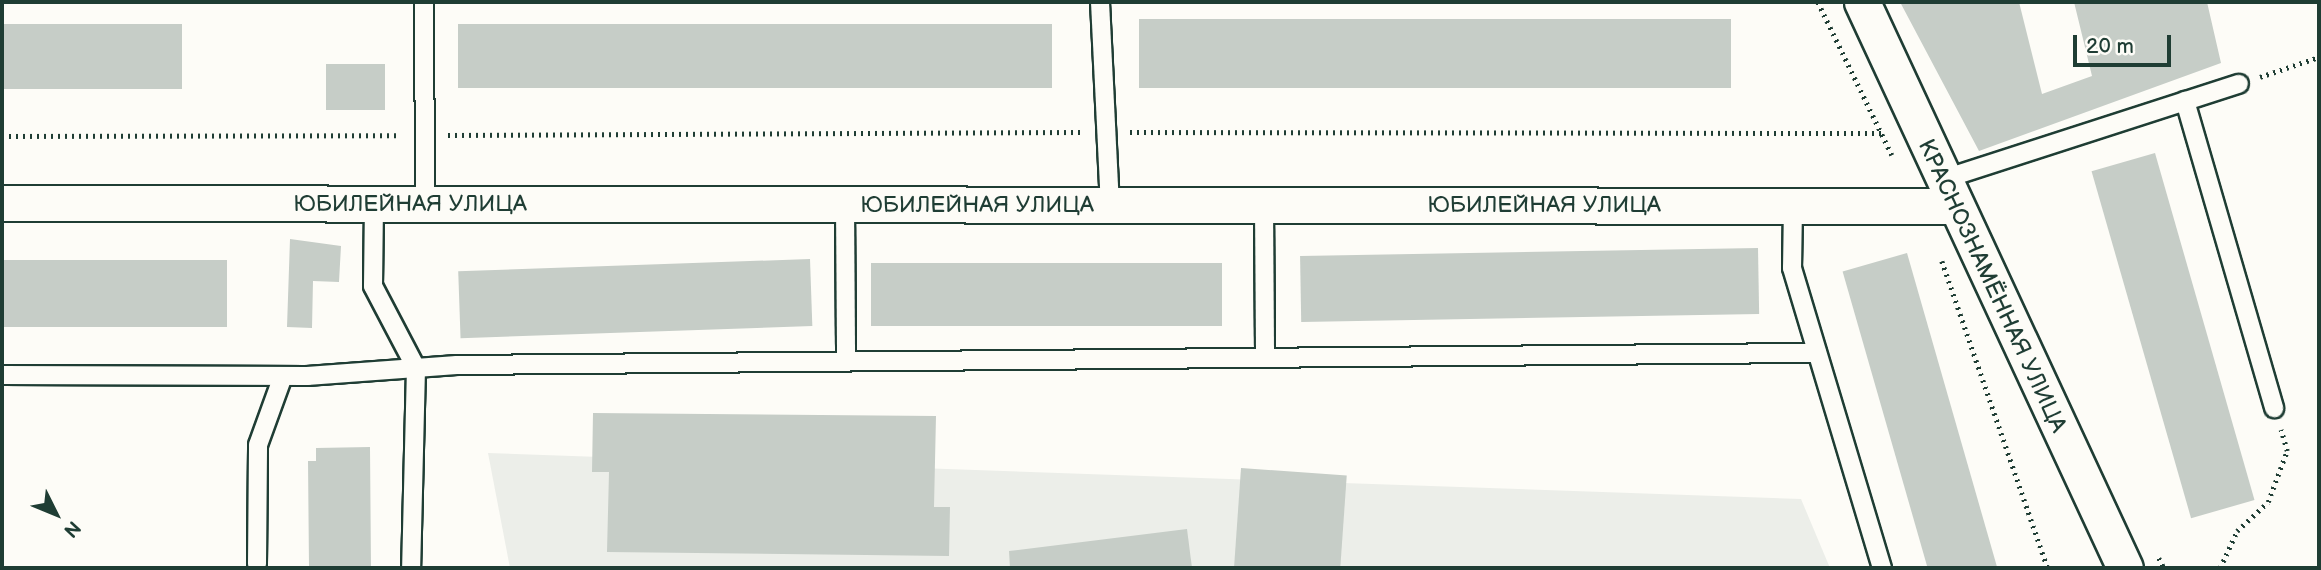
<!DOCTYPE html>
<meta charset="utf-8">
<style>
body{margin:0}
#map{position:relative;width:2321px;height:570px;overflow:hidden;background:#fdfcf7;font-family:"Balsamiq Sans",sans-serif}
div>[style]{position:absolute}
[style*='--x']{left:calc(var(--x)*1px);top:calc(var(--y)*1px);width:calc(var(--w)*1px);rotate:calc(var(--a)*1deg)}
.built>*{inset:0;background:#eceee9}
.building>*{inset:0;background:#c6cdc7;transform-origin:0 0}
.path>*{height:4.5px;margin-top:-2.25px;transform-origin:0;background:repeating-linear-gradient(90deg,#1f3d34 0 2px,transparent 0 7px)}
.roads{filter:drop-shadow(2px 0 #1f3d34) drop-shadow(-2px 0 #1f3d34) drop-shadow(0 2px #1f3d34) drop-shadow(0 -2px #1f3d34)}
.lane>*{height:18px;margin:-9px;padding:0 9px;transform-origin:9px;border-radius:9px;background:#fdfcf7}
.street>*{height:35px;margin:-17.5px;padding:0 17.5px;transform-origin:17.5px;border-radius:17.5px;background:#fdfcf7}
span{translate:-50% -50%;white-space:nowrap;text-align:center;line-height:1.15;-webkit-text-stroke:5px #fdfcf7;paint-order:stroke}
.street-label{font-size:23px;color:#1f3d34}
.frame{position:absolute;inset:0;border:4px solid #1f3d34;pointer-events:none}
.north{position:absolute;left:21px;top:479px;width:70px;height:70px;-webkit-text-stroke:5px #fdfcf7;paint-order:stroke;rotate:133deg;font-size:19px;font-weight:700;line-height:28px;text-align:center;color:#1f3d34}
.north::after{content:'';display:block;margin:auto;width:24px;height:32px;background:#1f3d34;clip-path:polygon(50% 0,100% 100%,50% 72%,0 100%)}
.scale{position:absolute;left:2073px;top:35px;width:98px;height:32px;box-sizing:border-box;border:4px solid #1f3d34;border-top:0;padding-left:9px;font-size:21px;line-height:24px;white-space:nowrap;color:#1f3d34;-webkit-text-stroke:5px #fdfcf7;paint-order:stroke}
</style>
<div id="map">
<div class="built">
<div style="clip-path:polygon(488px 453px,1801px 499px,1830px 568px,510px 568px)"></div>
</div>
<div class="building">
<div style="clip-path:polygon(1900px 2px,2019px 2px,2042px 94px,2092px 76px,2074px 2px,2207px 2px,2221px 63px,1979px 151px)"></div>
<div style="left:1139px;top:19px;width:592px;height:69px"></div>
<div style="left:182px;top:24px;width:65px;height:180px;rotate:90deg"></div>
<div style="left:1052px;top:24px;width:64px;height:594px;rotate:90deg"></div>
<div style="left:326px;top:64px;width:59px;height:46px"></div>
<div style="left:2155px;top:153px;width:361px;height:66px;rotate:74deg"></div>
<div style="clip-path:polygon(290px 239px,341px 246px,339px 282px,313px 281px,312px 328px,287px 327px)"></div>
<div style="left:1758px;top:248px;width:66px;height:458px;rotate:89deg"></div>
<div style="left:1907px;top:253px;width:328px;height:67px;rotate:74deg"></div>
<div style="left:810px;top:259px;width:67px;height:352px;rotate:88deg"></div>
<div style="left:227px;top:260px;width:67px;height:225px;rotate:90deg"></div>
<div style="left:1222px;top:263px;width:63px;height:351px;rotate:90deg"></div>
<div style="clip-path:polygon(593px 413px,936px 416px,934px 507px,950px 507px,949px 556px,607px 552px,609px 472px,592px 472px)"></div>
<div style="clip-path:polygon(370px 447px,371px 568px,309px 568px,308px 461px,316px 461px,316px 448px)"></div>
<div style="left:1241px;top:468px;width:106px;height:101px;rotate:4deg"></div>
<div style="clip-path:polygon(1187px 529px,1192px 568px,1010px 568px,1009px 551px)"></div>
</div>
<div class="path">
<div style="--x:1818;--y:2;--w:170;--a:64.2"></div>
<div style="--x:2260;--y:77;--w:62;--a:-18.7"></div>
<div style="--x:1130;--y:132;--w:752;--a:0.08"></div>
<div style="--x:448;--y:135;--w:635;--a:-0.27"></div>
<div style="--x:2;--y:136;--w:398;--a:-0.1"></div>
<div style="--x:1942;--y:261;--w:325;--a:71"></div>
<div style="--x:2159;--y:558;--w:11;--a:63"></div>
<div style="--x:2220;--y:568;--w:41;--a:-65.3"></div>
<div style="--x:2237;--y:531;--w:42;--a:-43.1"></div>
<div style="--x:2268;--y:502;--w:54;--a:-69.6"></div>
<div style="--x:2287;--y:451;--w:22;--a:-106"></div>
</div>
<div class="roads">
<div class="lane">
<div style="--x:424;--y:2;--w:202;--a:89.7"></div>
<div style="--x:1100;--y:2;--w:203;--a:87.2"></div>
<div style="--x:2185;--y:101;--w:320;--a:73.8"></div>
<div style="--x:1941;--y:180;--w:313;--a:-17.9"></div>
<div style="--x:374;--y:204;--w:82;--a:90.7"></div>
<div style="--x:373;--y:286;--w:93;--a:62.3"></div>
<div style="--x:416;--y:368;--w:200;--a:91.4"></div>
<div style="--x:845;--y:204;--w:158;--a:89.6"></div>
<div style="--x:1264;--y:205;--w:153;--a:89.6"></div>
<div style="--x:1793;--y:206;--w:62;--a:90.9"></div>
<div style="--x:1792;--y:268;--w:313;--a:73.3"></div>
<div style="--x:2;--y:375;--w:305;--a:0.2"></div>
<div style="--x:307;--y:376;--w:150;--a:-4.2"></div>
<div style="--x:457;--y:365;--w:1360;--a:-0.51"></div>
<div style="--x:257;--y:564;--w:119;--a:-89.5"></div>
<div style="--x:258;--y:445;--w:73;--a:-70.1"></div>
</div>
<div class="street">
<div style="--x:1862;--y:2;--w:624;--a:65.08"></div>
<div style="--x:2;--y:203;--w:1950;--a:0.09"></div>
</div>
</div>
<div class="street-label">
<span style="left:410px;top:204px">ЮБИЛЕЙНАЯ УЛИЦА</span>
<span style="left:977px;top:205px">ЮБИЛЕЙНАЯ УЛИЦА</span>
<span style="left:1544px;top:205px">ЮБИЛЕЙНАЯ УЛИЦА</span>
<span style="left:1992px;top:286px;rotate:65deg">КРАСНОЗНАМЁННАЯ УЛИЦА</span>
</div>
<div class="frame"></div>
<div class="north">N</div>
<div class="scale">20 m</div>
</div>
